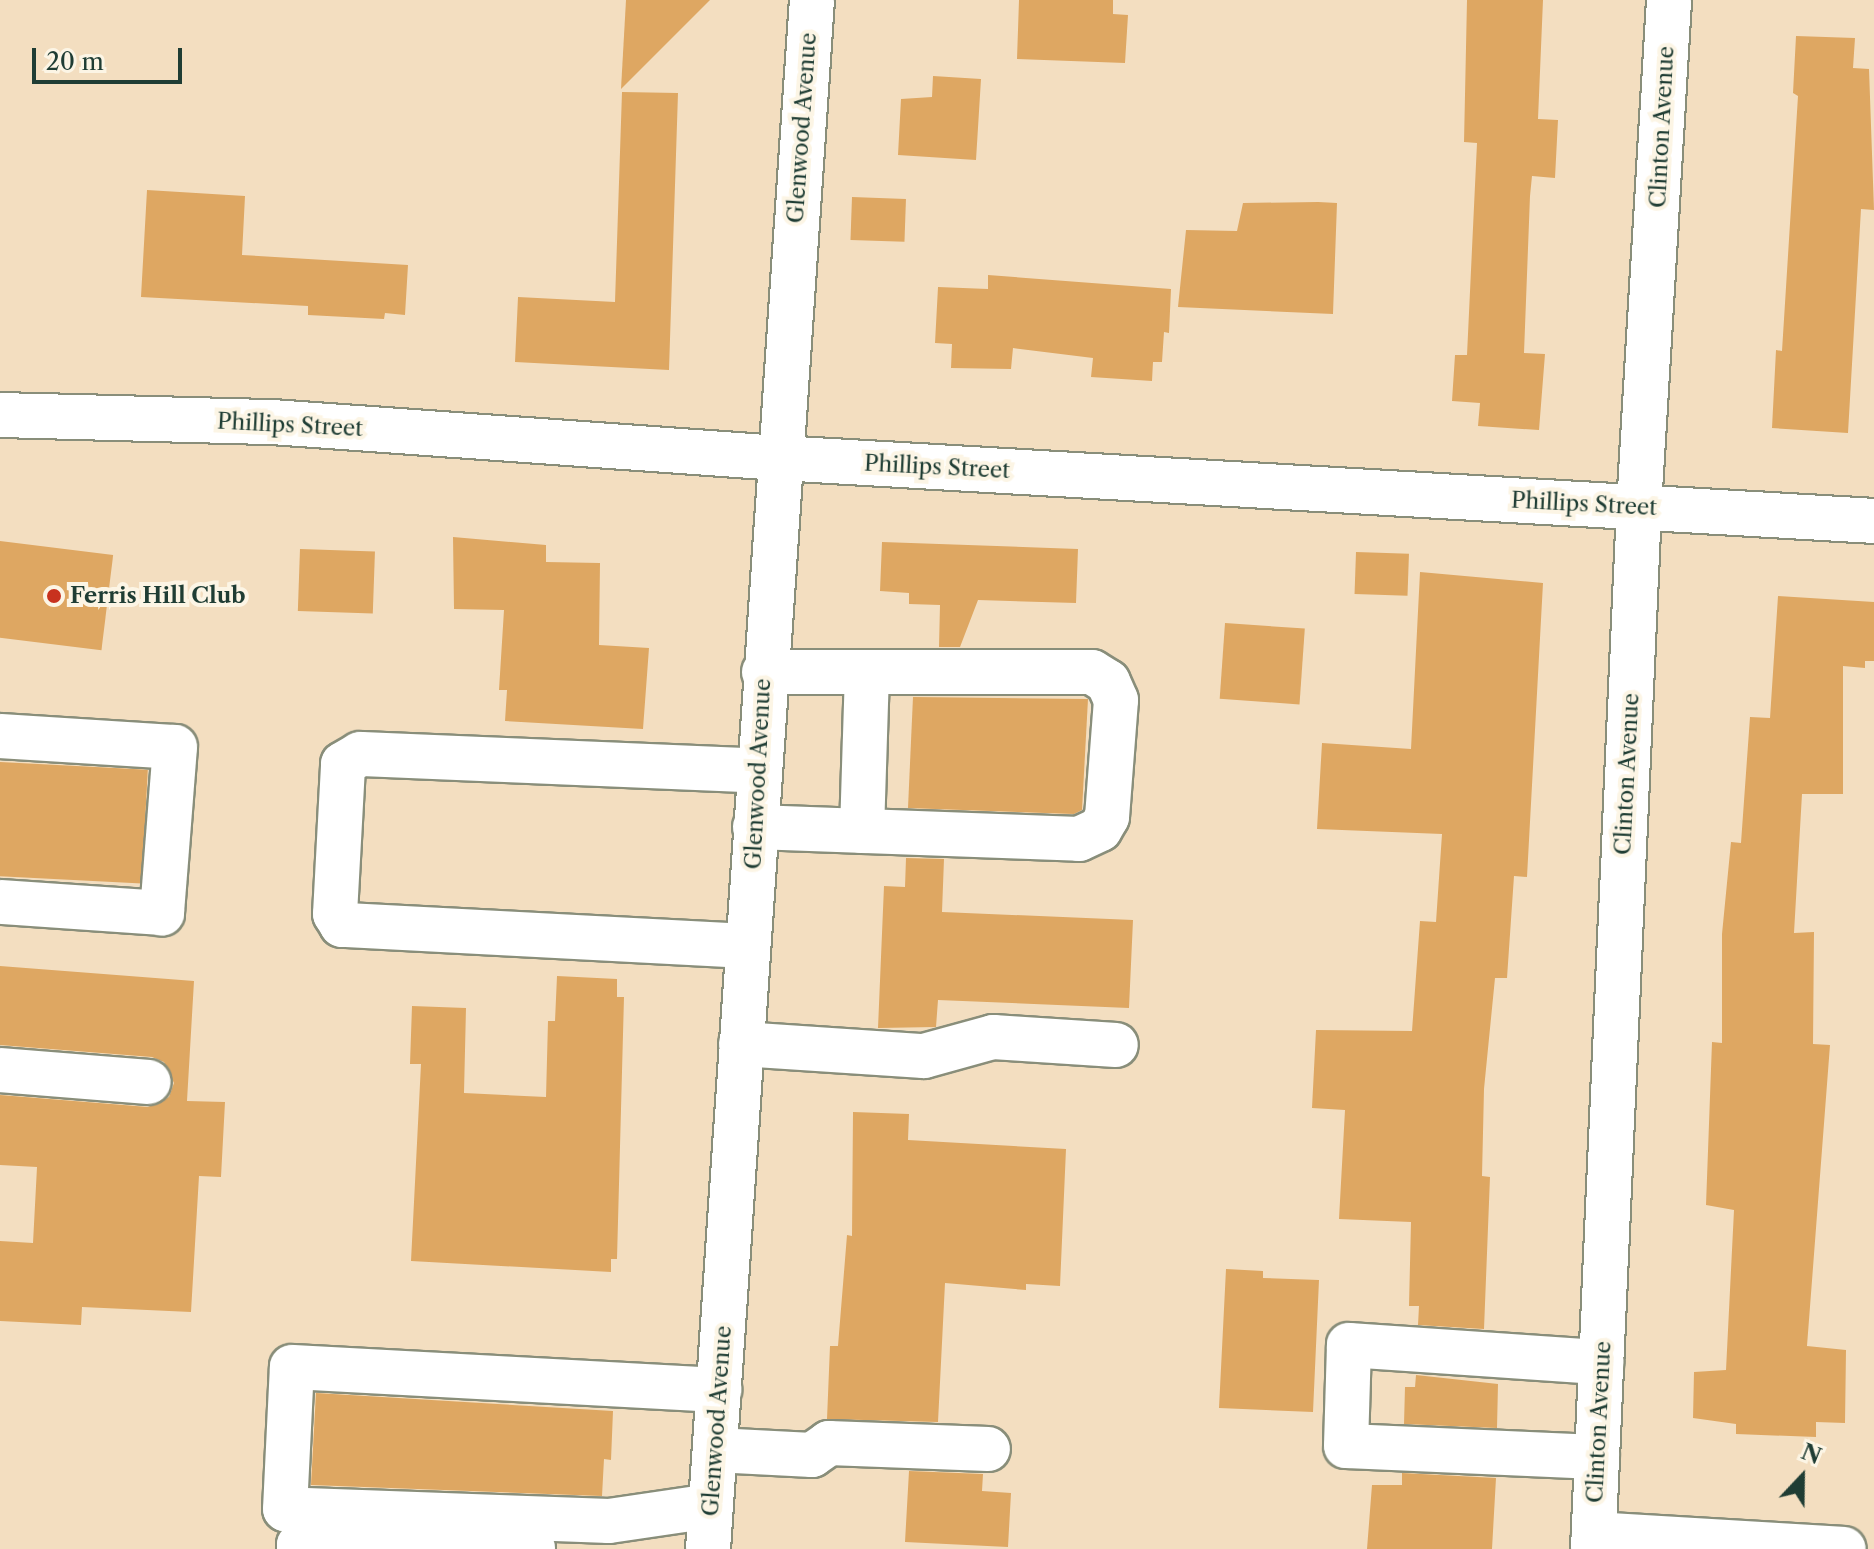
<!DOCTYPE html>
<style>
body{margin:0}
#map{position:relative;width:1874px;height:1549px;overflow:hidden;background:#f3dec0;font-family:"Libre Caslon Text",serif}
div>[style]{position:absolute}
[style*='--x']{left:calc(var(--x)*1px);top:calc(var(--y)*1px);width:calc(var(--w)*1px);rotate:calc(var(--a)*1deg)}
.building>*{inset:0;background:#dea762;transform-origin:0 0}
.roads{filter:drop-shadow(2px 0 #898e7a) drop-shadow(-2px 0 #898e7a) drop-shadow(0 2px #898e7a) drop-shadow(0 -2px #898e7a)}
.minor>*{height:44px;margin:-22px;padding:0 22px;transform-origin:22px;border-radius:22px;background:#fff}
.dots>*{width:22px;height:22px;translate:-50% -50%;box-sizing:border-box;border:4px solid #fcf5e5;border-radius:50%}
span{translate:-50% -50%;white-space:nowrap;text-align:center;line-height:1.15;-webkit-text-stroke:8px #fcf5e5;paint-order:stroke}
.street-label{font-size:22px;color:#1f3d34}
.poi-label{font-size:22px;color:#1f3d34;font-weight:700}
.left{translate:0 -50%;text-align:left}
.north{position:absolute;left:1762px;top:1437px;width:80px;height:80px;-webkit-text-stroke:6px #fcf5e5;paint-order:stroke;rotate:22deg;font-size:22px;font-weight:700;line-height:32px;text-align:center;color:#1f3d34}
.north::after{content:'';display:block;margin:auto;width:28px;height:36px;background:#1f3d34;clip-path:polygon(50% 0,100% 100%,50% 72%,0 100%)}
.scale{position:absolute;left:32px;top:48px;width:150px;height:36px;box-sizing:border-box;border:4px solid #1f3d34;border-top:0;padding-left:10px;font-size:24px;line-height:28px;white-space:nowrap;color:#1f3d34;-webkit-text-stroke:6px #fcf5e5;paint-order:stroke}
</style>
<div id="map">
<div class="building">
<div style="clip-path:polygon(626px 0,710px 0,621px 89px)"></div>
<div style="clip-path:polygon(1019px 0,1113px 0,1113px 14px,1128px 15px,1125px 63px,1017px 59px)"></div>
<div style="clip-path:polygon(1467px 0,1543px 0,1538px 119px,1558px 120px,1555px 178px,1532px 176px,1530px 196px,1524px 353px,1545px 354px,1539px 430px,1478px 426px,1480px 403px,1452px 401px,1455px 355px,1467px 355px,1477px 143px,1464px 142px)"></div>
<div style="clip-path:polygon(1796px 36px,1855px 38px,1853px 68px,1869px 69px,1874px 210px,1861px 209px,1848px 433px,1772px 428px,1776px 350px,1782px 351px,1798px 96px,1793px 93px)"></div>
<div style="clip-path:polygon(933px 76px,981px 79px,976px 160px,898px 155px,901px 99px,932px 97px)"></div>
<div style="clip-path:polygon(622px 92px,678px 93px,669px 370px,515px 362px,518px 297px,615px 302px)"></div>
<div style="clip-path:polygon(147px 190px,245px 196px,242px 255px,408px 265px,405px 315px,385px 313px,384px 319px,308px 315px,308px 306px,141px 297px)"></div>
<div style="left:852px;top:197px;width:54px;height:43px;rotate:2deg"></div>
<div style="clip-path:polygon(1318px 202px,1337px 203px,1333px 314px,1178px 307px,1186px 230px,1237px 231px,1243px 203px)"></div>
<div style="clip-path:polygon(988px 275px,1171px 289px,1169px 333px,1164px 332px,1162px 362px,1153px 362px,1152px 381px,1091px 377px,1093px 358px,1013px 348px,1011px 369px,951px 368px,952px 344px,935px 343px,938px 287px,988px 289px)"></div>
<div style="clip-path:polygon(453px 537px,546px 545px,546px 562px,600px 563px,599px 645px,649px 648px,643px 729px,505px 721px,507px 690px,499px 690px,504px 610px,454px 609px)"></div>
<div style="left:0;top:541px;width:114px;height:96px;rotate:7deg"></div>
<div style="clip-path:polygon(882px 542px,1078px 549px,1076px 603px,978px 600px,960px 647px,939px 647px,940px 605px,909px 604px,909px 593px,880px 591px)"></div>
<div style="left:300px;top:549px;width:75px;height:62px;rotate:2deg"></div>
<div style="left:1356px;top:552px;width:53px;height:42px;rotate:2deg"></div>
<div style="clip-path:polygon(1420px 572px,1543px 583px,1527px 877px,1514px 876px,1507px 978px,1495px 978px,1484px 1089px,1482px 1176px,1490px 1177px,1484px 1329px,1418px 1325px,1419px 1306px,1409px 1306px,1411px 1222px,1339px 1219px,1345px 1110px,1312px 1108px,1316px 1030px,1412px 1031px,1420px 921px,1436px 922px,1442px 834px,1317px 829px,1322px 743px,1411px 749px)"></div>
<div style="clip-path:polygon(1778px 596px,1874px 602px,1874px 661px,1865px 661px,1865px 668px,1843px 666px,1843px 794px,1802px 794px,1794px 933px,1814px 932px,1813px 1044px,1830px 1045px,1807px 1346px,1846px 1350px,1845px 1423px,1816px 1422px,1816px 1437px,1736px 1434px,1736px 1424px,1693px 1418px,1694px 1372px,1726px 1370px,1734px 1210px,1706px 1205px,1712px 1042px,1722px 1043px,1722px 934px,1731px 842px,1741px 843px,1750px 717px,1770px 718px)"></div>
<div style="left:1225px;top:623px;width:80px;height:76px;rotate:4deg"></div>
<div style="clip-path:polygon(913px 697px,1088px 699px,1082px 810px,1074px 814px,908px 808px)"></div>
<div style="left:0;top:762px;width:148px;height:114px;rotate:3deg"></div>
<div style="clip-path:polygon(906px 858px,944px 859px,942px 912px,1133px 920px,1129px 1008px,938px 1000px,936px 1027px,878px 1028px,884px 886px,905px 887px)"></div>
<div style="clip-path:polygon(0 966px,194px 981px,187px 1101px,225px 1102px,221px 1177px,199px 1176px,191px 1312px,82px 1307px,81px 1325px,0 1321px,0 1241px,33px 1243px,37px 1167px,0 1165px,0 1095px,148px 1107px,169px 1097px,174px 1083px,164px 1062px,152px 1057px,0 1045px)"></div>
<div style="clip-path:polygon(557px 976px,617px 979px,617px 997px,624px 997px,617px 1259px,611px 1259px,611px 1272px,411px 1261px,421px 1064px,410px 1064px,412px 1006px,466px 1008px,464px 1093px,546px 1097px,548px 1021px,555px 1021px)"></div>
<div style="clip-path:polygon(853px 1112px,909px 1114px,908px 1140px,1066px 1149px,1060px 1286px,1026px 1284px,1026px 1290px,945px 1283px,938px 1422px,827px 1419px,830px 1346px,838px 1346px,847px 1235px,852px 1236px)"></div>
<div style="clip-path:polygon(1226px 1269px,1263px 1271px,1263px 1278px,1319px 1280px,1313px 1412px,1219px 1408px)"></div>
<div style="clip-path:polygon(1416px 1375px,1498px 1384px,1497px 1428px,1404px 1424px,1405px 1387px,1415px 1387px)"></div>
<div style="clip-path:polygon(316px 1393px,613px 1411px,611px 1460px,604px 1459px,602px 1496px,311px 1485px)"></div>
<div style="clip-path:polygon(909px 1471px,983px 1474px,982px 1491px,1011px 1493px,1008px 1547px,905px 1542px)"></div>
<div style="clip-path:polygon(1402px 1473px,1496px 1478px,1492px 1549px,1367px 1549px,1372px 1485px,1402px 1485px)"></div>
</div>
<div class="roads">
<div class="minor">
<div style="--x:0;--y:415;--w:272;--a:1.5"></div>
<div style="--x:272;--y:422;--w:508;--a:4.06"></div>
<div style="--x:779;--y:458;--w:1097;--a:3.29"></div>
<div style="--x:0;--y:736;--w:175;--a:3.6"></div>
<div style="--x:175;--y:747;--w:167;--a:94.5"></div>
<div style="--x:162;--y:913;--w:162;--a:-176.1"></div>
<div style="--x:755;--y:827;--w:324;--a:2.1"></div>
<div style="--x:1079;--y:839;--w:23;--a:-25"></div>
<div style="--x:1100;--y:829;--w:14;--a:-60"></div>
<div style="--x:1107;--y:817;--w:117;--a:-85.6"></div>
<div style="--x:1116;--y:700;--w:20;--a:-114"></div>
<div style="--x:1108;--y:682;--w:19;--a:-148"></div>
<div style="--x:1092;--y:672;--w:328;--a:180"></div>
<div style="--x:862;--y:831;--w:159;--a:-88.2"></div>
<div style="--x:747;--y:946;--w:406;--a:-177"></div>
<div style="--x:342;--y:925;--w:13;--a:-122"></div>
<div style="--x:335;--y:914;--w:150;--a:-86.9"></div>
<div style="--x:343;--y:764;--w:20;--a:-30"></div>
<div style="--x:360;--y:754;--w:398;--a:2.4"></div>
<div style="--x:741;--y:1044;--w:183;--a:3.8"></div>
<div style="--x:924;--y:1056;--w:72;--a:-15.4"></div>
<div style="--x:993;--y:1037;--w:123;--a:3.7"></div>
<div style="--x:0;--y:1070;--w:149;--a:4.6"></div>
<div style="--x:715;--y:1450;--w:97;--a:3"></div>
<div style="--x:812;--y:1455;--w:21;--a:-35"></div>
<div style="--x:829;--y:1443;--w:159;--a:2.2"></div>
<div style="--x:1597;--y:1457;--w:251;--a:-177.5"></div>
<div style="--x:1346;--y:1446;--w:101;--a:-88.3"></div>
<div style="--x:1349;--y:1345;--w:253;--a:3.9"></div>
<div style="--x:711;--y:1506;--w:103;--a:171.6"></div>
<div style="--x:609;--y:1521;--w:324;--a:-177.9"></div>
<div style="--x:285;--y:1509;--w:142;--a:-87.2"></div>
<div style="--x:292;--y:1367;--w:428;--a:3.1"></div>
<div style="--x:1594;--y:1534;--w:250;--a:3.4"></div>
<div style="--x:299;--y:1549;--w:4;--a:-90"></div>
<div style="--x:299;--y:1545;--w:234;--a:0.7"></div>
<div style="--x:708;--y:1549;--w:1552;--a:-86.16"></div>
<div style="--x:1593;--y:1549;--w:1043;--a:-87.47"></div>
<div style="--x:1639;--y:507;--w:508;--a:-86.61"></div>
</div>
</div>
<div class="dots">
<div style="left:54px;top:596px;background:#c8321e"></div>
</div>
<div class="street-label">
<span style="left:1662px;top:127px;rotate:-87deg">Clinton Avenue</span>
<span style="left:802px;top:128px;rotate:-86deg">Glenwood Avenue</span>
<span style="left:290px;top:425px;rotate:3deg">Phillips Street</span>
<span style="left:937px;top:467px;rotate:3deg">Phillips Street</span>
<span style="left:1584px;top:504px;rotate:3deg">Phillips Street</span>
<span style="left:758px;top:774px;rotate:-87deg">Glenwood Avenue</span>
<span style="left:1627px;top:774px;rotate:-87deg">Clinton Avenue</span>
<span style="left:717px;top:1421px;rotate:-86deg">Glenwood Avenue</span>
<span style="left:1599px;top:1422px;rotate:-87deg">Clinton Avenue</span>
</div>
<div class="poi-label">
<span class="left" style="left:70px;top:596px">Ferris Hill Club</span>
</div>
<div class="north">N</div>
<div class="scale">20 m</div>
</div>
